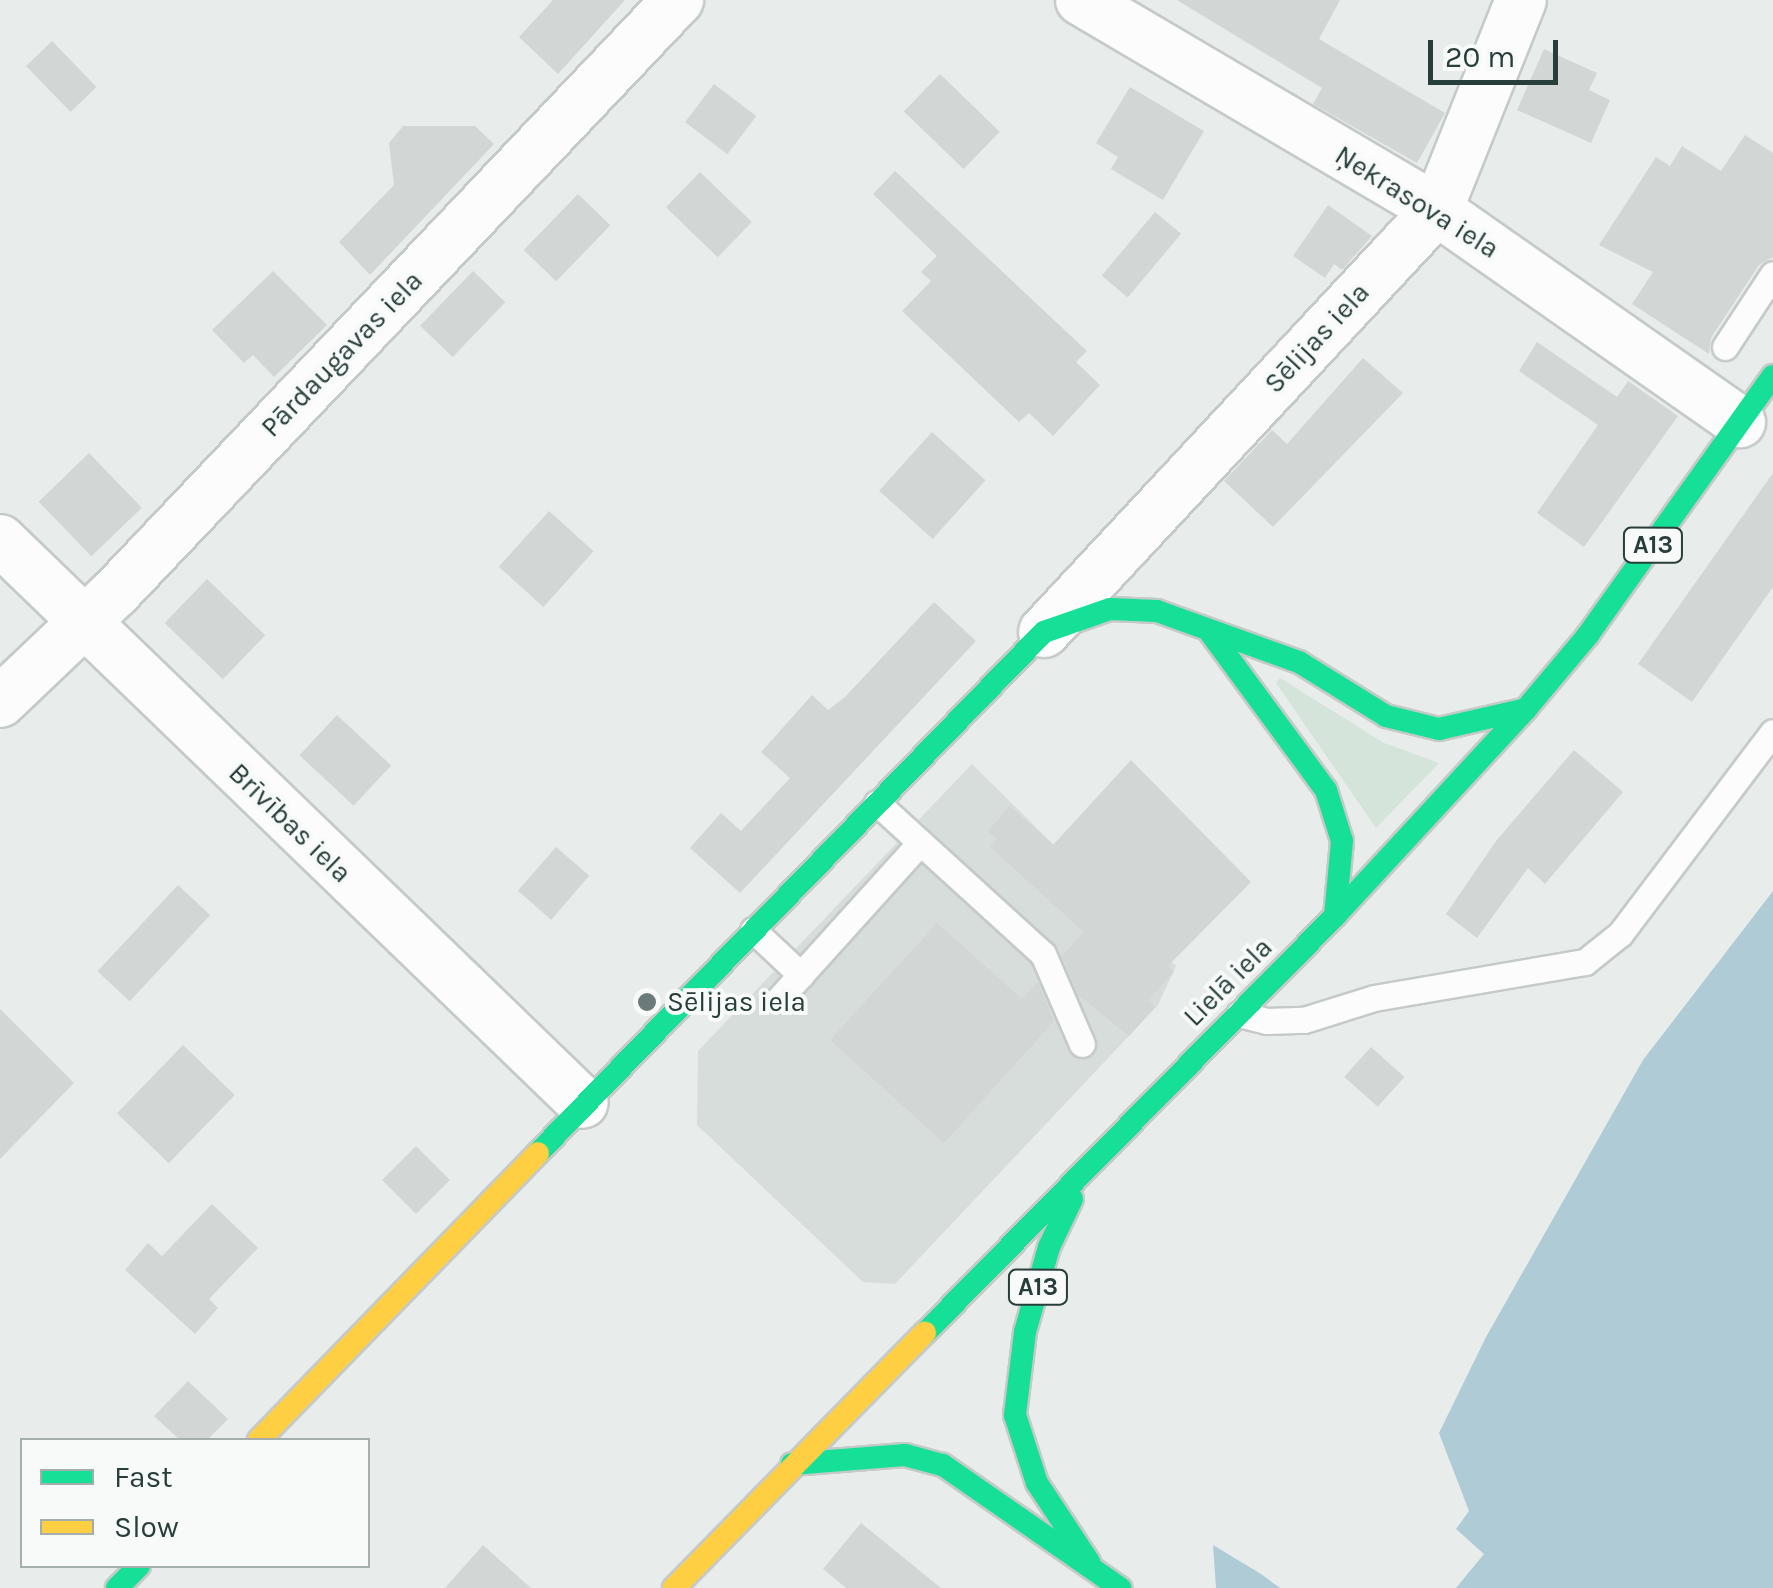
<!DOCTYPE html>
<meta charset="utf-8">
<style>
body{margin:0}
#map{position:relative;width:1773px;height:1588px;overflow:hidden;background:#e8edeb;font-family:Karla,sans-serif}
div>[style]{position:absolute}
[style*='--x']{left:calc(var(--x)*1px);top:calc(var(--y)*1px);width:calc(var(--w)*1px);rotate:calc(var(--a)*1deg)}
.built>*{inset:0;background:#d7dddb}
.green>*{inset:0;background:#d4e4da}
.water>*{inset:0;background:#afcbd5}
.building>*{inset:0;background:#d2d6d5;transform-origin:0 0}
.roads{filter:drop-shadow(2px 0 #c5cac8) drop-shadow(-2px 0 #c5cac8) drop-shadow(0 2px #c5cac8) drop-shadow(0 -2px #c5cac8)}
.lane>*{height:25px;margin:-12.5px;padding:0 12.5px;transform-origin:12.5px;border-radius:12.5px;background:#fcfcfc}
.street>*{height:50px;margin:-25px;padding:0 25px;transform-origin:25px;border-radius:25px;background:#fcfcfc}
.fast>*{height:22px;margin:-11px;padding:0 11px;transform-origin:11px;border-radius:11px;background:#16e098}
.slow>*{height:22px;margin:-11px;padding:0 11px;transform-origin:11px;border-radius:11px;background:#ffcf43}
.dots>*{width:28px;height:28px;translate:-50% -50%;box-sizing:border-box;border:5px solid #f7faf9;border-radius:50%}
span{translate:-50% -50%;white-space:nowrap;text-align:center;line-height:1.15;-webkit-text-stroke:8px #f7faf9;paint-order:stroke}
.shield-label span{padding:2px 8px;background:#f7faf9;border:2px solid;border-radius:8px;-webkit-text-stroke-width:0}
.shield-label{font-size:25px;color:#273e3b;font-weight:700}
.street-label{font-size:28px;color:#273e3b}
.poi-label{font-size:28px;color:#273e3b}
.left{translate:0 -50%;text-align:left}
.legend{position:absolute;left:20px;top:1438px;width:350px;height:130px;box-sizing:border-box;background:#f7faf9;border:2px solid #a4afad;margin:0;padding:12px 18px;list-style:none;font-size:30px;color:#273e3b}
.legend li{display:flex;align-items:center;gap:20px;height:50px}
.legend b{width:50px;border:2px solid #a4afad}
.scale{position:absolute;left:1428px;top:40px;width:130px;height:45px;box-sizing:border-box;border:5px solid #273e3b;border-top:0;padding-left:12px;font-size:30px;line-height:35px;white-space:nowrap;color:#273e3b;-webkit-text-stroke:8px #f7faf9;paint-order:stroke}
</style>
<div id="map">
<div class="built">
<div style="clip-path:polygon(972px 764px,1176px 966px,1158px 1005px,895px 1284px,863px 1282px,697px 1125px,698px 1051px)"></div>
</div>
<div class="green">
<div style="clip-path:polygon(1280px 678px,1384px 743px,1439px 763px,1376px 828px,1276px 683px)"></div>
</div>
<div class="water">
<div style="clip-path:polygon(1773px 891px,1773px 1588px,1456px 1588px,1484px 1554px,1456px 1529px,1469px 1511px,1439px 1433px,1486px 1337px,1643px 1060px)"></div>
<div style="clip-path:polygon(1213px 1545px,1261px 1574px,1280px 1588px,1216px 1588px)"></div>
</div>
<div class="building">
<div style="clip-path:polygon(553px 0,625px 0,558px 74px,519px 37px)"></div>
<div style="clip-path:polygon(1177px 0,1340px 0,1319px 39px,1445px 113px,1417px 163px,1313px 104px,1322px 88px)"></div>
<div style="left:52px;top:41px;width:64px;height:36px;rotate:46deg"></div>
<div style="clip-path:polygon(1544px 49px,1597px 73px,1589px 90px,1610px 100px,1591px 143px,1517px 110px)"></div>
<div style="left:940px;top:74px;width:83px;height:52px;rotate:44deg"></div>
<div style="left:714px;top:84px;width:53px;height:48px;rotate:37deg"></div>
<div style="clip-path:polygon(1130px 87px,1204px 131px,1163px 200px,1111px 169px,1118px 157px,1096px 143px)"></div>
<div style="clip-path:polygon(403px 126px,475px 126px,494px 144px,370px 275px,339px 242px,394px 185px,389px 143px)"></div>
<div style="clip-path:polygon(1745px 135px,1773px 153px,1773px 257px,1759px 265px,1711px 338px,1709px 354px,1632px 304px,1653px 272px,1599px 245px,1656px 157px,1670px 166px,1682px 146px,1721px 171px)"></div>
<div style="clip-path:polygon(895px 171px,1087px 351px,1076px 362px,1100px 385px,1053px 436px,1029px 413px,1019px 422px,902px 311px,931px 281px,921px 272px,937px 256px,873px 194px)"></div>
<div style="left:700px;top:172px;width:72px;height:49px;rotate:44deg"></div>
<div style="left:578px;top:194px;width:45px;height:78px;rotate:44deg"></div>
<div style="clip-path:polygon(1328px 205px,1372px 236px,1342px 270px,1334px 264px,1325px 278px,1293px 256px)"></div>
<div style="left:1155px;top:212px;width:34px;height:83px;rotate:40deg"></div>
<div style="clip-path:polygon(273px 271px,327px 325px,274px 377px,253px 355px,244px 363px,212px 330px)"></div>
<div style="left:473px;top:271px;width:45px;height:76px;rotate:44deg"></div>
<div style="clip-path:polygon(1537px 342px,1617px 397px,1628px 381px,1678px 416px,1584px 547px,1537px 513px,1598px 425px,1519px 371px)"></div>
<div style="clip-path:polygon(1363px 358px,1403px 393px,1273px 527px,1224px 481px,1272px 430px,1287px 444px)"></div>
<div style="left:932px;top:432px;width:72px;height:79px;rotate:42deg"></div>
<div style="left:89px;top:453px;width:76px;height:70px;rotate:46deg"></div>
<div style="clip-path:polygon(1773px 473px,1773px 587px,1692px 702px,1638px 664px)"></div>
<div style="left:549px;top:511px;width:60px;height:75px;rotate:42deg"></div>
<div style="left:207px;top:579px;width:81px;height:61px;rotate:44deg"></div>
<div style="clip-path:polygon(934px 602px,976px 641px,740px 893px,690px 848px,721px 813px,741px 831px,790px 778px,761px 752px,812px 695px,828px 710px,845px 697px)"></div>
<div style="left:337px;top:715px;width:74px;height:55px;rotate:43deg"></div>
<div style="clip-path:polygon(1574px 750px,1623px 792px,1545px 884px,1528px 868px,1477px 938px,1446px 914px,1496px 841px)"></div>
<div style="clip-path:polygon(1131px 760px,1251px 882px,1168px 966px,1174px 972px,1148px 1000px,1155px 1007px,1129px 1036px,1078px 995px,1062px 956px,1084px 932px,990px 847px,997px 839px,988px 831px,1010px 806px,1053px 845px)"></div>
<div style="left:556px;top:847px;width:44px;height:58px;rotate:41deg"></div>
<div style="left:178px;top:885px;width:44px;height:118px;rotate:43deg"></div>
<div style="clip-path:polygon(937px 923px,1022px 999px,1038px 982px,1054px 1021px,944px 1143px,830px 1040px)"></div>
<div style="clip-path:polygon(0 1009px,74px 1083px,0 1159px)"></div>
<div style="left:183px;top:1045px;width:72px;height:95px;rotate:44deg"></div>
<div style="left:1371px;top:1047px;width:45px;height:40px;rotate:42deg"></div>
<div style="left:416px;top:1146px;width:48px;height:48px;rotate:45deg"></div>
<div style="clip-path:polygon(212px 1204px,258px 1248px,209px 1299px,218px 1308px,195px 1334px,125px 1270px,148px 1243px,162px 1256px)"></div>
<div style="clip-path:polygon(188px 1381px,228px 1419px,207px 1440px,180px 1440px,154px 1416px)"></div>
<div style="clip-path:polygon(861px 1523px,941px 1588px,846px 1588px,823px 1569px)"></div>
<div style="clip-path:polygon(483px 1545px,531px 1588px,445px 1588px)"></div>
</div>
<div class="roads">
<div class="lane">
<div style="--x:1725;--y:347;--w:87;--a:-56.7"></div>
<div style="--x:877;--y:803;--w:224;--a:42.3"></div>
<div style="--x:1043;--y:954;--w:98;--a:66.6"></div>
<div style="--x:753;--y:930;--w:66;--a:43.2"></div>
<div style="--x:778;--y:1000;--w:212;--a:-47.9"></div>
<div style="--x:1239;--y:1014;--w:29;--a:14"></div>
<div style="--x:1267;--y:1021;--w:37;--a:-2"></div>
<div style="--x:1304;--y:1020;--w:73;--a:-17.4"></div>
<div style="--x:1374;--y:998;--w:214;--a:-9.7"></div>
<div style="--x:1585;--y:962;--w:45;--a:-38.7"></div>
<div style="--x:1620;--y:934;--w:253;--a:-52.9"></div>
</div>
<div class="street">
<div style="--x:1081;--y:0;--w:413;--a:30.5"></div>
<div style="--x:1437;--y:210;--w:370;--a:35"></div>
<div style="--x:0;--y:540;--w:810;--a:44"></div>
<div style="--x:1044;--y:632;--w:577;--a:-47.04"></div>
<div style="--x:1437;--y:210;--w:226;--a:-68.2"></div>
<div style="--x:0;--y:702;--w:158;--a:-43.5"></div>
<div style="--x:115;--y:593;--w:818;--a:-46.49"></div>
</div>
<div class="fast">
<div style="--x:1209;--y:631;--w:197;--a:53.7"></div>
<div style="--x:1326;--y:790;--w:53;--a:72.6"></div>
<div style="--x:1342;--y:841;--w:75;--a:95.3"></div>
<div style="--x:538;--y:1153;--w:726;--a:-45.84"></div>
<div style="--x:1044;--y:632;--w:70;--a:-19.2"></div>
<div style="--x:1110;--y:609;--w:47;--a:2.4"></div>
<div style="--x:1157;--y:611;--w:151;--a:19.8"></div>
<div style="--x:1299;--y:662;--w:102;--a:31.8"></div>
<div style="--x:1386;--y:716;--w:55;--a:13.8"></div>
<div style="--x:1439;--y:729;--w:89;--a:-12.9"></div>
<div style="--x:1072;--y:1199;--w:53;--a:115.6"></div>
<div style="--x:1049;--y:1247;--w:88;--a:105.8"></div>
<div style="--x:1025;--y:1332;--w:84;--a:96.9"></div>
<div style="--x:1015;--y:1415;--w:71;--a:72.1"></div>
<div style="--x:1037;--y:1483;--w:95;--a:56.6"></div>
<div style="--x:925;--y:1333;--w:585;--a:-45.48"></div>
<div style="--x:1335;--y:916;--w:282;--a:-47.3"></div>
<div style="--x:1526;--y:709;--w:97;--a:-50"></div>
<div style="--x:1588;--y:635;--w:318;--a:-54.5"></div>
<div style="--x:792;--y:1464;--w:113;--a:-4.6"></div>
<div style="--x:905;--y:1455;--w:39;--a:15"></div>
<div style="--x:943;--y:1465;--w:216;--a:34.8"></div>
<div style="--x:117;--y:1588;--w:31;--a:-45"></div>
</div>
<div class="slow">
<div style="--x:259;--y:1440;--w:400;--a:-45.8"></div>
<div style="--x:674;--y:1588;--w:358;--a:-45.5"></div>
</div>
</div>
<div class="dots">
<div style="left:647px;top:1002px;background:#6b7b79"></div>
</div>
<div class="shield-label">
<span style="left:1653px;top:545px">A13</span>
<span style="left:1038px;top:1287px">A13</span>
</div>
<div class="street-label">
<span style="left:1417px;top:202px;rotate:32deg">Ņekrasova iela</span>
<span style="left:1317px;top:338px;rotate:-47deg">Sēlijas iela</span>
<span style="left:342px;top:354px;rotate:-46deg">Pārdaugavas iela</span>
<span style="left:290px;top:823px;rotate:44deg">Brīvības iela</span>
<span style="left:1228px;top:982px;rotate:-45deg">Lielā iela</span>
</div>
<div class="poi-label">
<span class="left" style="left:667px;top:1002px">Sēlijas iela</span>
</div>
<ul class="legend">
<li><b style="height:12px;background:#16e098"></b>Fast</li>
<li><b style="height:12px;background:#ffcf43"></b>Slow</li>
</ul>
<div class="scale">20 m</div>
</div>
